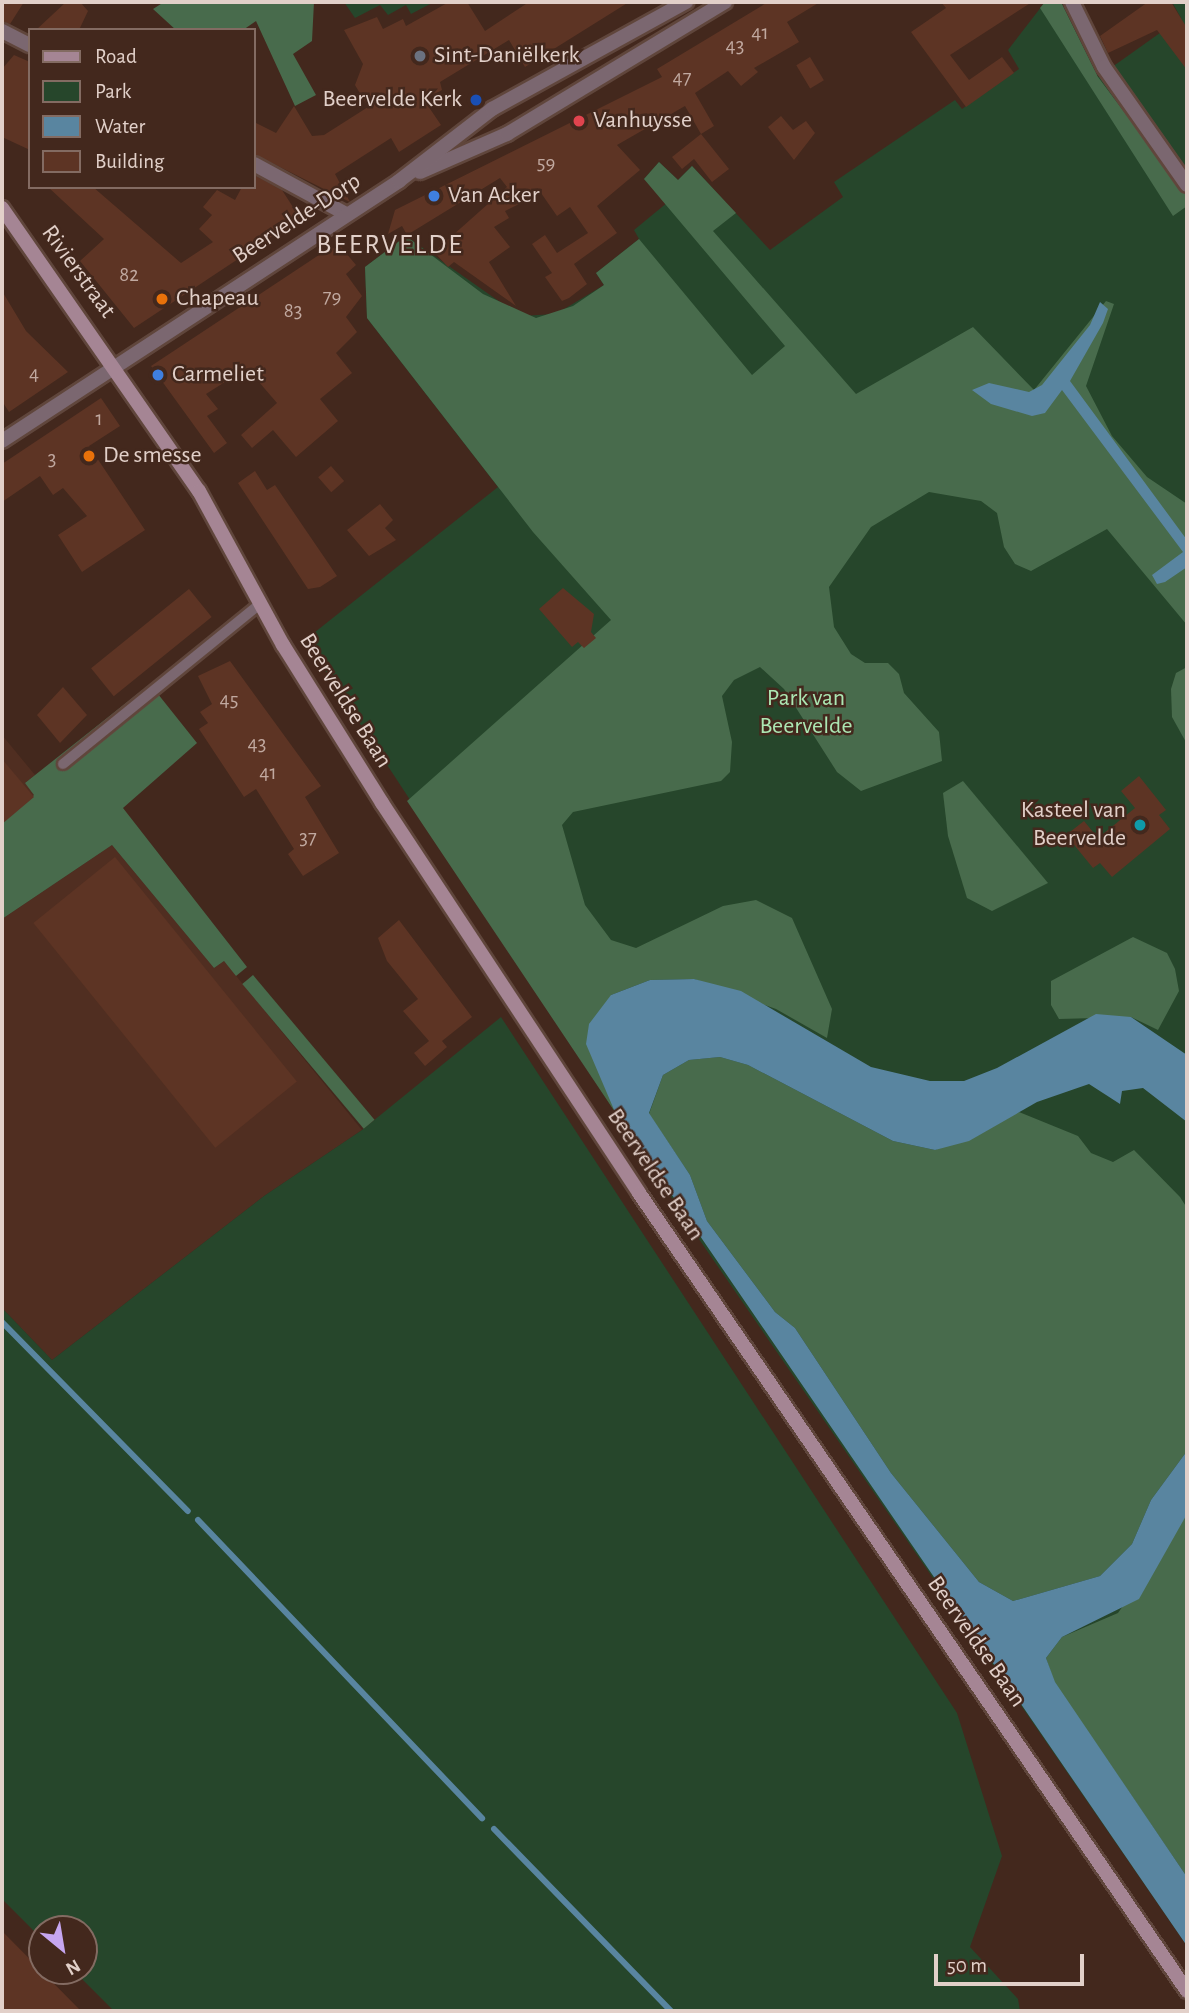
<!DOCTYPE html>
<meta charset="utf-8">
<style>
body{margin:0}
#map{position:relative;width:1189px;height:2013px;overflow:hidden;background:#43281d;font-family:"Alegreya Sans",sans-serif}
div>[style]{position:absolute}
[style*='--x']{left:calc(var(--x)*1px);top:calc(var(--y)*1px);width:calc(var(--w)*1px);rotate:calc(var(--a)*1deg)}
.built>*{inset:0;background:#502e21}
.green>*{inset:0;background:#26462b}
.forest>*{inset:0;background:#486b4c;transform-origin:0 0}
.water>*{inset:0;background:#5985a0}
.stream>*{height:6px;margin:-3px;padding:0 3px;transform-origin:3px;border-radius:3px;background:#5985a0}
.building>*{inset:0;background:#5d3424;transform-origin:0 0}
.roads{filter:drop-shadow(2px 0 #60463c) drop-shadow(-2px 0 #60463c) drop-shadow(0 2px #60463c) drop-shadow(0 -2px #60463c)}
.service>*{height:10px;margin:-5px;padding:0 5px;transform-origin:5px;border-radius:5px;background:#7b6770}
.minor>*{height:14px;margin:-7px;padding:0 7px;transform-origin:7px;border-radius:7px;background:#7b6770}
.tertiary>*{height:14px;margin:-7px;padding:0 7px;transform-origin:7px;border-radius:7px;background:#7b6770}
.secondary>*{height:14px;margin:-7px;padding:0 7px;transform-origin:7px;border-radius:7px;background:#a58594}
.dots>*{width:19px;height:19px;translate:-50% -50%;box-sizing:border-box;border:4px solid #43281d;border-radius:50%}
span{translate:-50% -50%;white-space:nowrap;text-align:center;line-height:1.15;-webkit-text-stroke:5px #43281d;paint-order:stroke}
.number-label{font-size:21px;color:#c1a9a0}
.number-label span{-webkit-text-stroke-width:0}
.poi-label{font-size:24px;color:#e2d0c9}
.left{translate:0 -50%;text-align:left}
.right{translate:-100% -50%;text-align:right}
.street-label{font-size:24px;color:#e2d0c9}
.park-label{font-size:24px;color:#ace7b3}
.quarter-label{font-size:28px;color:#e2d0c9;letter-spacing:2px}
.frame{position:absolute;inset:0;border:4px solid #e2d0c9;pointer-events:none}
.legend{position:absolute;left:28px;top:28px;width:228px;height:161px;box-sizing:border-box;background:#43281d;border:2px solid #836b62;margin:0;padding:9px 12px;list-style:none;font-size:21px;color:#e2d0c9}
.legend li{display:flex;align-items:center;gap:14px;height:35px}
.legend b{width:35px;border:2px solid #836b62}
.north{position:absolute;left:28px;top:1915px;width:70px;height:70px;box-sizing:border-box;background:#43281d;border:2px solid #836b62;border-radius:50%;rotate:150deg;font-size:19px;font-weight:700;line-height:28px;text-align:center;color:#e2d0c9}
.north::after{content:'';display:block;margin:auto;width:24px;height:32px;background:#c6a6f0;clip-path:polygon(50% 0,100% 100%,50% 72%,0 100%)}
.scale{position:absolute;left:934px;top:1954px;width:150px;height:32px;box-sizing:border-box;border:4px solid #e2d0c9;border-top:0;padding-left:9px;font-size:21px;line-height:24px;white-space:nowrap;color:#e2d0c9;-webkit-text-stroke:5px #43281d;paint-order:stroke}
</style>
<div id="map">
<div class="built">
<div style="clip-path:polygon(2px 735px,35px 775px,25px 783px,35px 794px,2px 823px)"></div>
<div style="clip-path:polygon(112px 845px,214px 968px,224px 961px,362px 1130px,264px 1196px,52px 1360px,2px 1308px,2px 919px)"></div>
</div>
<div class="green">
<div style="clip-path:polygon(344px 2px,434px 2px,411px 14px,406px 5px,388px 15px,380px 5px,355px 18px)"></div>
<div style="clip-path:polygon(1045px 2px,1061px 2px,1098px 77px,1181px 18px,1172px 2px,1187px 2px,1187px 1946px,692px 1229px,305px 640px,498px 487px,367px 318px,365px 267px,406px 236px,520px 316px,556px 314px,604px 285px,596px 273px,639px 239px,634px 230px,668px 202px,644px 179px,659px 162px,678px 180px,692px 166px,770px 250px,843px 197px,834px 182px,955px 100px,962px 109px,1019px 69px,1008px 50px)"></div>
<div style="clip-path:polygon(501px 1017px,957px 1713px,1002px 1856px,970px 1947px,1018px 1999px,1020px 2011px,114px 2011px,74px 1971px,84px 1971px,84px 1929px,42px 1929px,42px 1939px,2px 1899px,2px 1308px,52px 1360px,264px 1196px,362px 1130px)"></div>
</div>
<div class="forest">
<div style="clip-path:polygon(164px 2px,314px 2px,312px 41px,293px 54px,316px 95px,295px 106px,256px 21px,243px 30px,176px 30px,153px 9px)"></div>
<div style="clip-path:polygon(1045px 2px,1061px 2px,1098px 77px,1187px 196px,1187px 206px,1173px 216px,1040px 8px)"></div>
<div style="clip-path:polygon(659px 162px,678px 180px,692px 166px,736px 213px,713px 231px,856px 394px,973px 327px,1034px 390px,1106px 301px,1114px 304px,1086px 386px,1112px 436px,1147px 477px,1187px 504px,1187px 625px,1107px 529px,1031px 571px,1015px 564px,1004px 547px,997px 513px,981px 501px,929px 492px,871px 527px,829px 587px,834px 627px,851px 654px,865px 663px,888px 663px,899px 674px,904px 693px,939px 732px,942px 761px,861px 791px,837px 772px,784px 689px,760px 667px,734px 680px,722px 696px,732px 742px,730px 772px,721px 781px,573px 812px,562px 825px,585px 905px,611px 940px,636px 948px,723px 906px,756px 900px,792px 918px,832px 1009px,827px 1038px,776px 1009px,694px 979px,650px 980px,611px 995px,615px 1112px,407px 801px,611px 620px,533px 532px,367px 318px,365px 267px,406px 236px,483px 294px,536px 318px,573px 306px,604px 285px,596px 273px,639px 239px,752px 375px,785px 346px,644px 179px)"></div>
<div style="clip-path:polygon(1187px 667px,1187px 744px,1172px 717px,1171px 689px,1176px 673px)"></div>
<div style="clip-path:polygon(150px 684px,197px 743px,123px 808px,247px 967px,236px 976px,224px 961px,214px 968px,112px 845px,2px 919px,2px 823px,34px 795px,25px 783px)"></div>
<div style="clip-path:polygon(963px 781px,1048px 883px,992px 911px,967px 898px,948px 836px,943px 793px)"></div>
<div style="clip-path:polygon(1133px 937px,1167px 953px,1175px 969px,1179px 991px,1158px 1030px,1131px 1017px,1059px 1019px,1051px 1005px,1051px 981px)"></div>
<div style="left:253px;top:975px;width:189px;height:14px;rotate:50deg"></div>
<div style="clip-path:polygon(720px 1057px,748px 1065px,893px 1141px,935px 1150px,1019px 1112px,1078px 1136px,1091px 1153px,1113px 1162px,1134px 1150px,1180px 1197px,1187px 1208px,1187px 1451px,1151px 1500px,1132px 1544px,1100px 1576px,1013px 1601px,979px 1582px,891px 1473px,795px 1328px,775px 1312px,707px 1221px,690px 1175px,649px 1114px,663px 1075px,689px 1060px)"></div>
<div style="clip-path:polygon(1187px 1514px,1187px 1877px,1054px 1682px,1046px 1658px,1062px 1637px,1118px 1613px)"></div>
</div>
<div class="water">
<div style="clip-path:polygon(1100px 302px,1108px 309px,1103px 323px,1070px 381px,1187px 540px,1187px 567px,1165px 582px,1157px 584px,1152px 575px,1183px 552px,1062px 390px,1045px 413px,1032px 416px,991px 404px,972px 390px,989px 383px,1029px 392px,1042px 385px,1090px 325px)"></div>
<div style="clip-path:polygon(694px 979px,741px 991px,871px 1067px,930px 1081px,964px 1081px,997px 1068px,1096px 1014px,1131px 1017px,1187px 1055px,1187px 1122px,1143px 1088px,1122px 1091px,1120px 1104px,1089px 1084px,1037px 1102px,969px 1141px,935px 1150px,893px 1141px,748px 1065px,720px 1057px,689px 1060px,663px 1075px,649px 1113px,690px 1175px,707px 1221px,775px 1312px,795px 1328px,891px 1473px,979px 1582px,1013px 1601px,1100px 1576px,1132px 1544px,1151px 1500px,1187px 1451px,1187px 1514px,1139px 1599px,1062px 1637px,1046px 1658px,1055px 1682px,1187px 1877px,1187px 1946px,615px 1112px,586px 1044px,589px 1024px,611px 995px,650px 980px)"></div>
</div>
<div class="stream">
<div style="--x:2;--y:1322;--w:265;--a:45.5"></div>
<div style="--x:198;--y:1520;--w:412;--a:46.4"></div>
<div style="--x:494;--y:1829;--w:254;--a:45.8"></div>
</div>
<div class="building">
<div style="clip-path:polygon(2px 2px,24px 2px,10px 24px,2px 21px)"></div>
<div style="clip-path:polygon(66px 2px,80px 2px,88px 11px,79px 30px,36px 30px)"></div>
<div style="clip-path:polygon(449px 2px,467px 2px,485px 31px,529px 2px,629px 2px,525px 67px,509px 40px,440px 82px,442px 90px,424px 100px,441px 125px,399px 152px,391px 138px,335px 174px,350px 202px,254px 154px,254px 122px,276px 133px,294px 106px,312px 136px,324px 135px,368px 107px,355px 85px,363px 64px,344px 30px,377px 17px,383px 29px,403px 19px,406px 26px)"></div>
<div style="clip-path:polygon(768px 2px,820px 2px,787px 22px,799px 42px,754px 68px,758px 72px,741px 86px,728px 71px,695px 93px,714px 126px,701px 134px,685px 106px,617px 145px,640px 170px,597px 206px,617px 233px,574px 264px,587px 284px,569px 298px,562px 301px,545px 277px,552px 273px,532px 244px,545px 235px,557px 253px,588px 233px,570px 207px,557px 216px,541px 193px,505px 211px,509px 218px,494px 227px,510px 247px,489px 262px,516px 306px,454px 262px,448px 267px,434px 252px,507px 187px,500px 178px,407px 235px,402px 226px,388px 234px,395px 210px,662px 77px,657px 69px)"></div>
<div style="clip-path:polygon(941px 2px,1032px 2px,950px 55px,969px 80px,1002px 57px,1014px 73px,966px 107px,911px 32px,946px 8px)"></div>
<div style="clip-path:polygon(1148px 2px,1171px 2px,1187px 28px,1187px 70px,1157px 30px,1108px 53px,1100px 36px)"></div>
<div style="clip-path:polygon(14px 55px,30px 62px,30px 150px,2px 137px,2px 69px)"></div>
<div style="left:810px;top:57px;width:27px;height:16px;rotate:59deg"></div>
<div style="clip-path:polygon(781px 116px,793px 130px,806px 121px,815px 133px,794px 160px,768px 127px)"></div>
<div style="clip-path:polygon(701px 134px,729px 169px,712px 182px,694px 159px,682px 169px,672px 157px)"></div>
<div style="clip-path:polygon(254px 175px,282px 190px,300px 218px,134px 328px,80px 261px,104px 239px,48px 187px,93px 187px,181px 263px,213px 242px,199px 229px,212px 215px,203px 207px,217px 190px,235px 200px,242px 187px,254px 187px)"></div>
<div style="clip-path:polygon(341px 247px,356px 265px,346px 274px,362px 296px,346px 317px,357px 332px,336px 353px,352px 373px,320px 399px,338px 421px,296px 457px,273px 430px,252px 448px,241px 435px,277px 403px,247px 368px,206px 394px,218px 409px,207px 416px,227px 443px,214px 453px,151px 366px,328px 249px)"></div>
<div style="clip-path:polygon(2px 291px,26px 331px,68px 372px,9px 412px,2px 401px)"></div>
<div style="clip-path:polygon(101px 398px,120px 426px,89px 446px,145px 530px,82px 572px,58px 535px,87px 516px,63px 488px,53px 495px,40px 476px,2px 502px,2px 464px)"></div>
<div style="left:331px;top:466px;width:20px;height:17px;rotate:49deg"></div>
<div style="clip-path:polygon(255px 471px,267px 490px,275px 485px,337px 576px,320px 587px,308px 589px,238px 483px)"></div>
<div style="clip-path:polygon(380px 504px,393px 520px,385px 528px,396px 540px,369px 556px,347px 530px)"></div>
<div style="clip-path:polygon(563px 588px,594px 614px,591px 632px,596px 638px,584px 648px,578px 642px,572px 647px,539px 609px)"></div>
<div style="left:189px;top:589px;width:36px;height:126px;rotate:51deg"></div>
<div style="clip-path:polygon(230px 661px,321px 786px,305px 797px,339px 853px,303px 876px,288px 854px,294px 849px,256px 789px,244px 797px,199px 729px,208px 723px,200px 712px,212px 704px,198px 676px)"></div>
<div style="clip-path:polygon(63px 687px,87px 715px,60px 743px,37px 715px)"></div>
<div style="clip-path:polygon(2px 759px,34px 797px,2px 824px)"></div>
<div style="clip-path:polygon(1139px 776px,1166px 810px,1159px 815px,1170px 829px,1112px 877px,1100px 863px,1093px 868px,1066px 835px,1084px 821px,1098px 838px,1135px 808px,1121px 791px)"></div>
<div style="left:115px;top:857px;width:289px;height:105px;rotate:51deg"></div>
<div style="clip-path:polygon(399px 920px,472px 1017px,442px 1041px,447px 1047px,425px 1066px,414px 1053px,429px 1041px,403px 1011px,418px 999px,387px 961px,378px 938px)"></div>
<div style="clip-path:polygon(2px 1931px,81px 2011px,2px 2011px)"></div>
</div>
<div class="roads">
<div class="service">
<div style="--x:63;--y:764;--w:254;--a:-39.1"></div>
</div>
<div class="minor">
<div style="--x:1072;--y:2;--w:72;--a:63.8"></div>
<div style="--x:1104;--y:67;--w:144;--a:54.9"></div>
<div style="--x:2;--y:31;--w:31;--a:27"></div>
<div style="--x:254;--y:164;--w:105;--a:28.5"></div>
</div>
<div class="tertiary">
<div style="--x:420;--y:172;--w:95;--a:-23.6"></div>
<div style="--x:507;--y:134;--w:255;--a:-31.2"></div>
<div style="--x:2;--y:441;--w:475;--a:-33.2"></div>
<div style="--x:399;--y:181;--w:118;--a:-37.7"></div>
<div style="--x:492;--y:109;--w:222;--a:-28.9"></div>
</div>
<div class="secondary">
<div style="--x:2;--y:208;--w:345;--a:55.2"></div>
<div style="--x:199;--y:491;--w:175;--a:61.4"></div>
<div style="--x:283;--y:645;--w:186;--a:57.9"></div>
<div style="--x:382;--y:803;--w:467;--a:56.6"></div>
<div style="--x:639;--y:1193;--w:968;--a:55.52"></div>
</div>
</div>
<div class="dots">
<div style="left:420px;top:56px;background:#6b7280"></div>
<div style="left:476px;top:100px;background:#1a4fb4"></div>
<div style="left:579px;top:121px;background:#e0444e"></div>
<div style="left:434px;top:196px;background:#3f7fe0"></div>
<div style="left:162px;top:299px;background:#e8710a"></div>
<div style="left:158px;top:375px;background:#3f7fe0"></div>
<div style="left:89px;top:456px;background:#e8710a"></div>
<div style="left:1140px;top:825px;background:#0f9aa8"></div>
</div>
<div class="number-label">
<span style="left:760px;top:33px">41</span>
<span style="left:735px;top:46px">43</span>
<span style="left:682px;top:78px">47</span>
<span style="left:546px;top:163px">59</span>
<span style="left:129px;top:275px">82</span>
<span style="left:332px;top:297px">79</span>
<span style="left:293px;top:311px">83</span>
<span style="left:34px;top:374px">4</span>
<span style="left:99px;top:419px">1</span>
<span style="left:52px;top:459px">3</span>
<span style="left:229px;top:700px">45</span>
<span style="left:257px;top:744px">43</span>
<span style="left:268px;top:773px">41</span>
<span style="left:308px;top:838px">37</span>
</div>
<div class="poi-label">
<span class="left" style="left:434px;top:56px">Sint-Daniëlkerk</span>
<span class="right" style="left:462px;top:100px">Beervelde Kerk</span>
<span class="left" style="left:593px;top:121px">Vanhuysse</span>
<span class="left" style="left:448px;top:196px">Van Acker</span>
<span class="left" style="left:176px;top:299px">Chapeau</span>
<span class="left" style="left:172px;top:375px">Carmeliet</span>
<span class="left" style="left:103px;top:456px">De smesse</span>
<span class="right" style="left:1126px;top:825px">Kasteel van<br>Beervelde</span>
</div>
<div class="street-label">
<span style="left:297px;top:219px;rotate:-33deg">Beervelde-Dorp</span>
<span style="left:78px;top:272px;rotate:54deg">Rivierstraat</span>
<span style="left:345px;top:701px;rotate:58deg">Beerveldse Baan</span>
<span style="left:655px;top:1175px;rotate:56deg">Beerveldse Baan</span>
<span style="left:976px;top:1642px;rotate:55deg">Beerveldse Baan</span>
</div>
<div class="park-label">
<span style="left:806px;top:713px">Park van<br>Beervelde</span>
</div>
<div class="quarter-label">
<span style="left:390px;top:245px">BEERVELDE</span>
</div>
<div class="frame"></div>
<ul class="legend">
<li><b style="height:9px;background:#a58594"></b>Road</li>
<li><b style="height:19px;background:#26462b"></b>Park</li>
<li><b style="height:19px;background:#5985a0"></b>Water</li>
<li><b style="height:19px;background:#5d3424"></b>Building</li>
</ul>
<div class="north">N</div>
<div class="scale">50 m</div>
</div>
